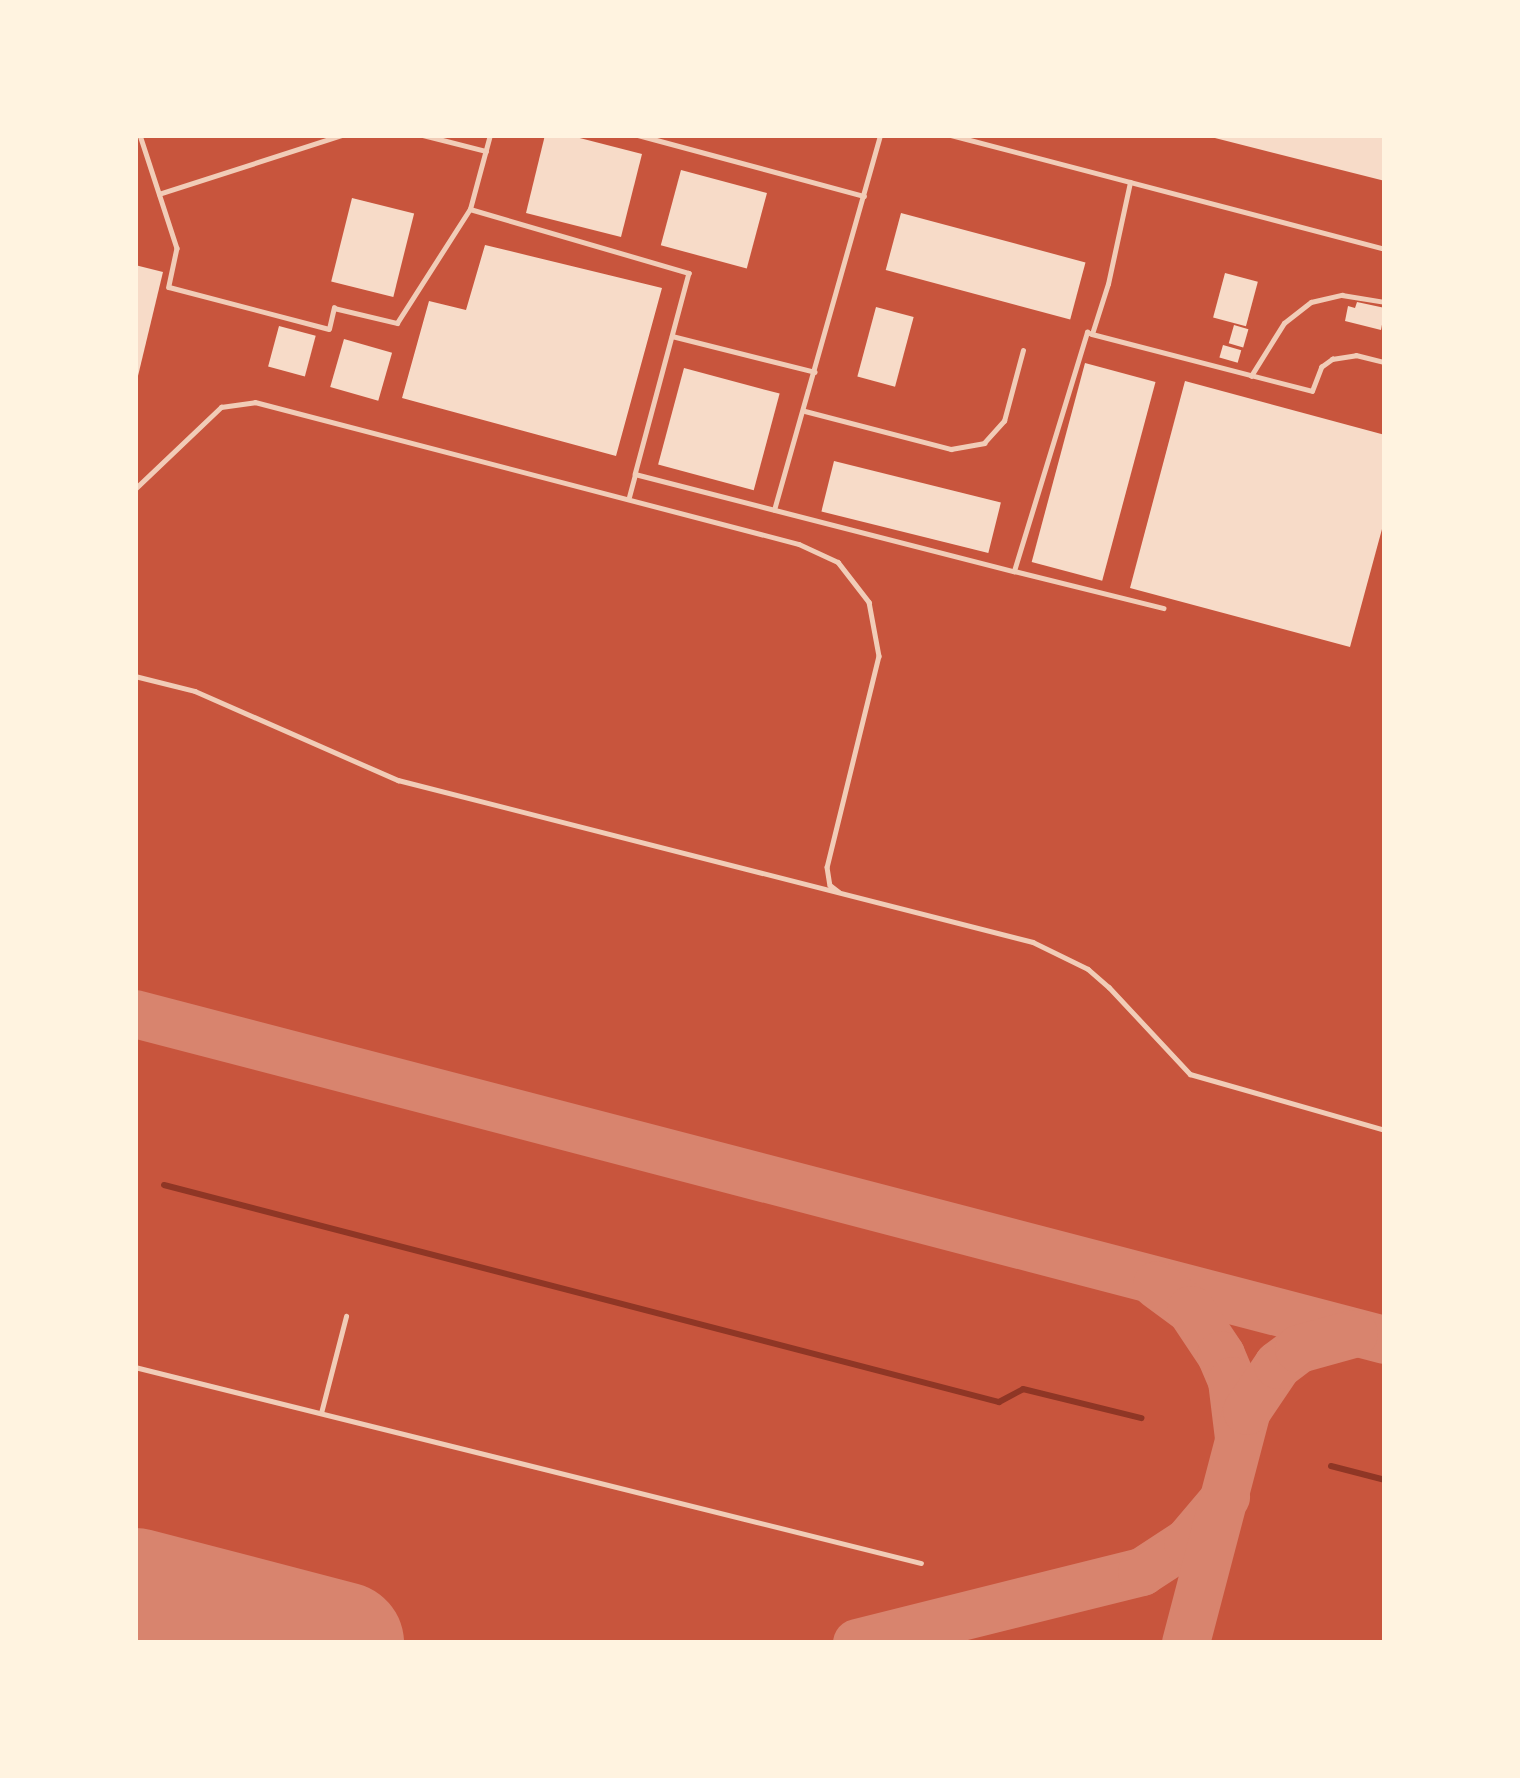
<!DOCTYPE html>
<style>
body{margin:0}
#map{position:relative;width:1520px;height:1778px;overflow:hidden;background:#c8553d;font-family:"Space Grotesk",sans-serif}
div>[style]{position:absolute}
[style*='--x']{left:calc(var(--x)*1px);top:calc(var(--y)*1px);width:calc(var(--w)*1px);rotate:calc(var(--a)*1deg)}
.stream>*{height:6px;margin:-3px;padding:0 3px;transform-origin:3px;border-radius:3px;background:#8f3625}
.taxiway>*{height:48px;margin:-24px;padding:0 24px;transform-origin:24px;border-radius:24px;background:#d8846e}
.runway>*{height:123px;margin:-61.5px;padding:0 61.5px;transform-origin:61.5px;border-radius:61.5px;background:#d8846e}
.building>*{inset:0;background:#f7dbc8;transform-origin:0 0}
.service>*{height:4.5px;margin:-2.25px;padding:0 2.25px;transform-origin:2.25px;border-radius:2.25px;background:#f1ccb7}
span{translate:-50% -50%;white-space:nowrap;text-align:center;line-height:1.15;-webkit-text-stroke:9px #fff3e0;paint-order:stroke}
.frame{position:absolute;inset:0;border:138px solid #fff3e0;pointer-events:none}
</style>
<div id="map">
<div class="stream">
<div style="--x:164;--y:1185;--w:863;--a:14.57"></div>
<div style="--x:999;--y:1402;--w:27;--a:-28"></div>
<div style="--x:1023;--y:1389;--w:122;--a:13.8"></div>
<div style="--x:1331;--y:1466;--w:56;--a:14.5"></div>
</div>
<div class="taxiway">
<div style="--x:135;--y:1014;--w:1292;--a:14.62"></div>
<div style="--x:1157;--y:1285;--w:42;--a:36.3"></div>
<div style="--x:1191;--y:1310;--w:54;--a:56.3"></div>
<div style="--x:1221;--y:1355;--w:28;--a:67"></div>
<div style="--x:1232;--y:1381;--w:57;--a:83"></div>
<div style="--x:857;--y:1643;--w:294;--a:-14"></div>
<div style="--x:1142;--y:1572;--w:55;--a:-33.1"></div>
<div style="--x:1188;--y:1542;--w:59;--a:-49.8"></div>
<div style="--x:1186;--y:1643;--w:240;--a:-75.3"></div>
<div style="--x:1247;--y:1411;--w:55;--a:-56"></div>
<div style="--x:1278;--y:1365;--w:26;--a:-37"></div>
<div style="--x:1299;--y:1349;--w:57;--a:-15.3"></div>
</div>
<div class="runway">
<div style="--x:135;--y:1589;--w:214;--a:14.6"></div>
</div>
<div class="building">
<div style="clip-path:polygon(545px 135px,568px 135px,642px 154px,621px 237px,526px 213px)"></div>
<div style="clip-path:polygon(1385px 135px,1385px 181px,1211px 137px,1211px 135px)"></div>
<div style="left:681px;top:170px;width:89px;height:78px;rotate:15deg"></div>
<div style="left:352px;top:198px;width:64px;height:86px;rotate:14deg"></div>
<div style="left:901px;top:213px;width:191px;height:59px;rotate:15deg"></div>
<div style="clip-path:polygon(485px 245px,662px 288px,616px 456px,402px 398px,429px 301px,466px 310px)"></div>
<div style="clip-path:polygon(135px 265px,163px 272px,137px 380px,135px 380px)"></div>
<div style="left:1225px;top:273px;width:34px;height:46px;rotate:15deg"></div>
<div style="clip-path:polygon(1357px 302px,1385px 308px,1381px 330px,1345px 321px,1348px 306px,1355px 308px)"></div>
<div style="left:876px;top:307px;width:39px;height:72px;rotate:15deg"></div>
<div style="left:1234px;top:325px;width:15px;height:19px;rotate:16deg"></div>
<div style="left:279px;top:326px;width:38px;height:42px;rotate:15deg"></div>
<div style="left:344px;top:339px;width:50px;height:50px;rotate:16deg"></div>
<div style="left:1223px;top:345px;width:19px;height:13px;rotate:16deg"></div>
<div style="left:1085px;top:363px;width:73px;height:206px;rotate:15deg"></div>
<div style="left:684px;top:368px;width:99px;height:100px;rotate:15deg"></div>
<div style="clip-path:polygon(1185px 381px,1385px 435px,1385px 518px,1350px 647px,1130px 588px)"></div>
<div style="left:834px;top:461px;width:172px;height:52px;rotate:14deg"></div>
</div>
<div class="service">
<div style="--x:140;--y:135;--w:119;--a:71.9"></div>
<div style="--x:177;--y:248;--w:40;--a:102"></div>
<div style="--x:169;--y:287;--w:165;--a:14.7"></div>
<div style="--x:329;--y:329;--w:22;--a:-77"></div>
<div style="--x:334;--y:308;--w:65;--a:13.4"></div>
<div style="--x:397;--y:323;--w:135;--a:-57.4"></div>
<div style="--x:470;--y:209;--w:77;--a:-74.9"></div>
<div style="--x:423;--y:135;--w:65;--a:14.3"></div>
<div style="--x:638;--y:135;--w:234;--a:15.1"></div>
<div style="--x:951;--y:135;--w:449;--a:14.7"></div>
<div style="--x:159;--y:194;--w:192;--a:-17.9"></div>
<div style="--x:470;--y:209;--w:228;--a:16.3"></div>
<div style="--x:689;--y:273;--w:208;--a:105"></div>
<div style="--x:1092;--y:334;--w:227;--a:14.5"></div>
<div style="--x:1312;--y:391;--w:26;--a:-69"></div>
<div style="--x:1321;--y:367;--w:14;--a:-36"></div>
<div style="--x:1332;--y:359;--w:24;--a:-9"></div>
<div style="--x:1356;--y:355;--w:30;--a:14"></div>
<div style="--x:672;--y:336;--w:147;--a:14.1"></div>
<div style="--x:1251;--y:376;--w:62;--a:-58.1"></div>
<div style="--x:1284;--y:323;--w:34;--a:-38"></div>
<div style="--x:1311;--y:302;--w:32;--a:-13"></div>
<div style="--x:1342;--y:295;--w:44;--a:9.2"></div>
<div style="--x:805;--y:411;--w:151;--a:14.6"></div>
<div style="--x:951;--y:449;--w:34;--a:-10"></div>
<div style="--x:984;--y:443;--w:30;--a:-48"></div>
<div style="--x:1004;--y:421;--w:73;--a:-75"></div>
<div style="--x:135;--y:489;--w:119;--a:-43.6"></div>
<div style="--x:221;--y:407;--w:34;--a:-8"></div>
<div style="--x:255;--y:402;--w:562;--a:14.63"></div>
<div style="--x:799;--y:544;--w:43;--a:24.8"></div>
<div style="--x:838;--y:562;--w:51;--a:52.2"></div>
<div style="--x:869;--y:602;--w:55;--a:79.5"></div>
<div style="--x:879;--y:656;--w:217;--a:103.8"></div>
<div style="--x:827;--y:867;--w:18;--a:81"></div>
<div style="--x:830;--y:885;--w:11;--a:38"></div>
<div style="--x:629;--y:497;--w:24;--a:-75"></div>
<div style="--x:635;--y:474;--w:391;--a:14.4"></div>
<div style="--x:1014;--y:571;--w:250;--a:-73"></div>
<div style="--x:1087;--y:332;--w:5;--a:22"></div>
<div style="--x:1092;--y:334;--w:52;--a:-72.3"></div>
<div style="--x:1108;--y:284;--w:104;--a:-77.8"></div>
<div style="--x:774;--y:510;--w:390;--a:-74.2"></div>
<div style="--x:1014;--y:571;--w:154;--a:13.9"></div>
<div style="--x:135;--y:676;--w:62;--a:14"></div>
<div style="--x:195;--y:691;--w:222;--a:23.7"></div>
<div style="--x:398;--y:780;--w:655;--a:14.31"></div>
<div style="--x:1033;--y:942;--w:61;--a:26.1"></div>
<div style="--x:1088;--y:969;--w:28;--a:41"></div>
<div style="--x:1109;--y:987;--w:119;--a:47"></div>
<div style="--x:1190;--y:1074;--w:203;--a:16"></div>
<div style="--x:135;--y:1367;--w:810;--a:14"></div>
<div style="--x:321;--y:1413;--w:100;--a:-75.5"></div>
</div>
<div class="frame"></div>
</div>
